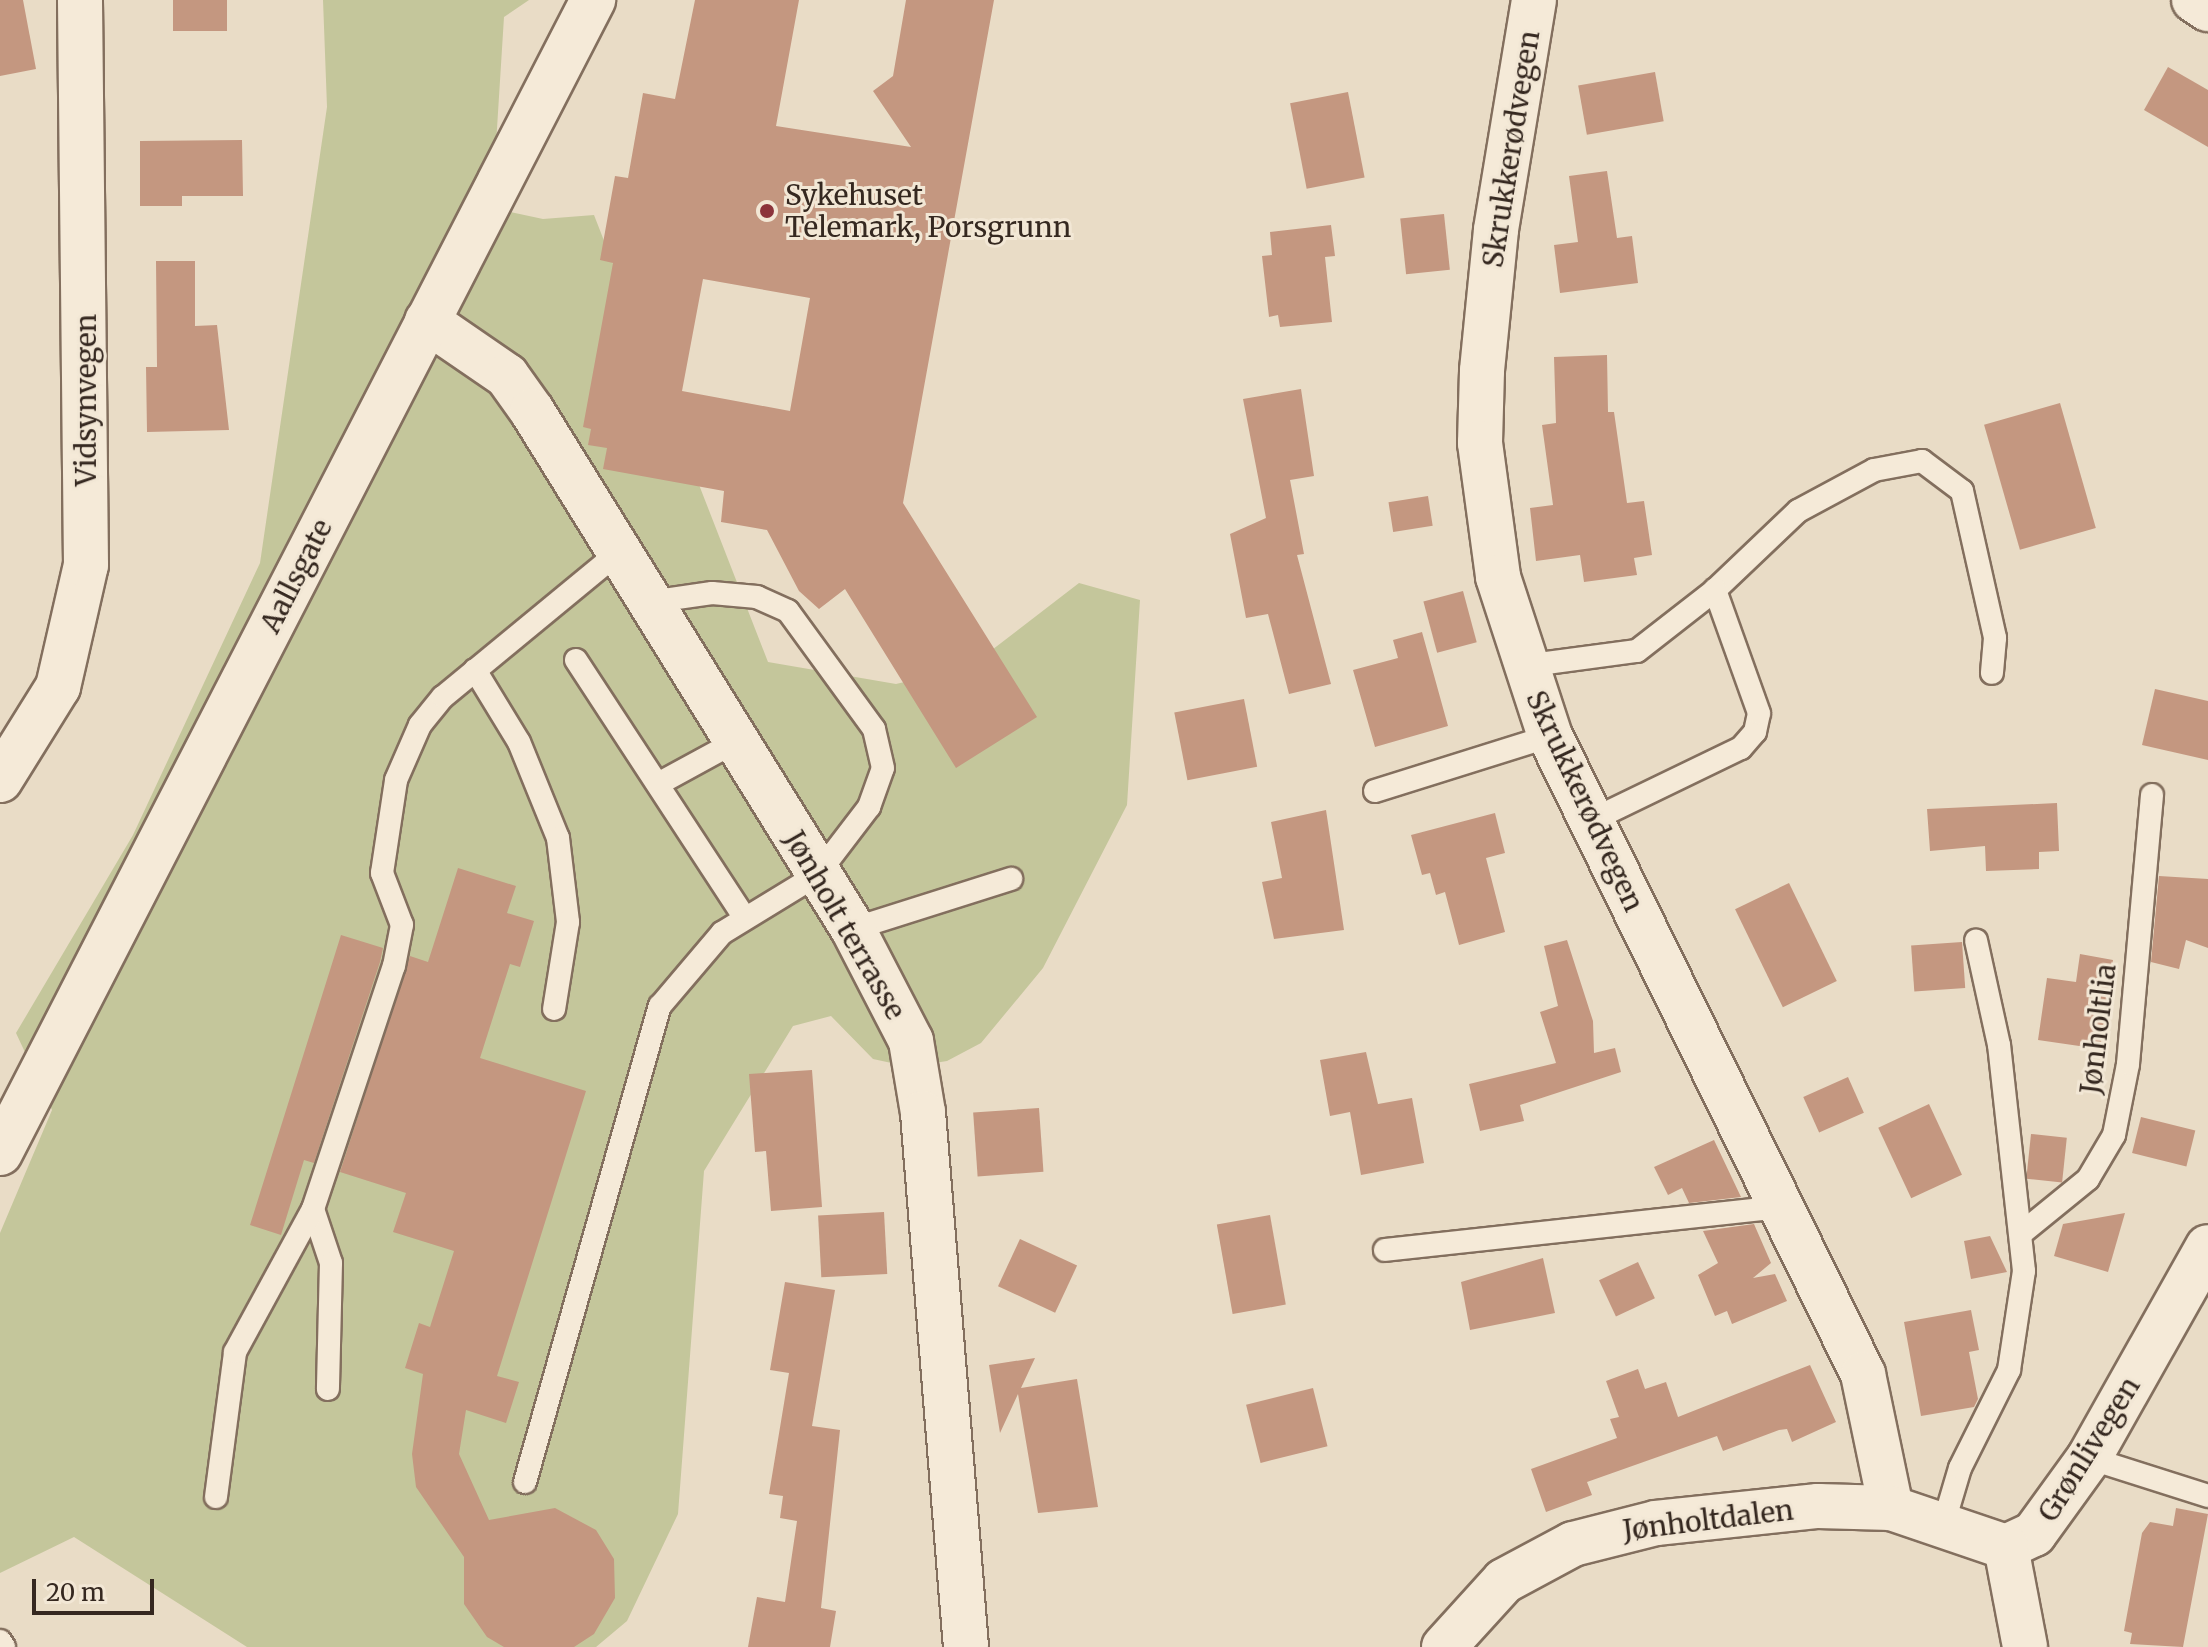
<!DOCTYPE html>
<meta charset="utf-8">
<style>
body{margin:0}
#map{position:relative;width:2208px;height:1647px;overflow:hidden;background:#e9dcc6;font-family:Merriweather,serif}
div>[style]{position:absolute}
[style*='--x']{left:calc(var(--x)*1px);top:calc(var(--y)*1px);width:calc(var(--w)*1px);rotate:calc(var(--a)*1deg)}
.green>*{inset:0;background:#c4c69b}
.building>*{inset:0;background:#c49780;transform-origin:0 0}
.roads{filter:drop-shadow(2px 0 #836f5e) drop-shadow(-2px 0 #836f5e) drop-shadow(0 2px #836f5e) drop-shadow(0 -2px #836f5e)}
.service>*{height:22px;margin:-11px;padding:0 11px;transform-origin:11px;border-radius:11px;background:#f5ead8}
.minor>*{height:44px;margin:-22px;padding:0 22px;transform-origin:22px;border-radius:22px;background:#f5ead8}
.dots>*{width:22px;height:22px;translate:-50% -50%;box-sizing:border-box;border:4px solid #f2e7d5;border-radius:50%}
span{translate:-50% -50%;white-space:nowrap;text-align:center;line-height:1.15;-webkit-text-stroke:6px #f2e7d5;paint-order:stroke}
.street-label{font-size:28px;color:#352820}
.poi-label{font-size:28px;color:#352820}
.left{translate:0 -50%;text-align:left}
.scale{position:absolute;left:32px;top:1579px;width:122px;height:36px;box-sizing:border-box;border:4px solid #352820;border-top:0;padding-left:10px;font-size:24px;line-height:28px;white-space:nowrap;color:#352820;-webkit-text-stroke:6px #f2e7d5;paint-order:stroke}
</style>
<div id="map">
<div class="green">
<div style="clip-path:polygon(323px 0,529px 0,504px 17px,492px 208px,543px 219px,594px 215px,768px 662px,896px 684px,971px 666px,1079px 583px,1140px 600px,1127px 805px,1043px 968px,981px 1043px,947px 1061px,910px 1067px,873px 1059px,831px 1016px,793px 1026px,704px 1171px,678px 1514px,627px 1621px,596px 1647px,247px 1647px,74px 1537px,0 1573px,0 1233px,52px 1110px,16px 1033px,133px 835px,260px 563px,327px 107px)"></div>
</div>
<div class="building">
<div style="clip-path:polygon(0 0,23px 0,36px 69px,0 76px)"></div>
<div style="left:173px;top:0;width:54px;height:31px"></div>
<div style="clip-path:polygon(evenodd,695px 0,799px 0,776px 126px,911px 147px,873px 91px,893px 76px,906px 0,994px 0,903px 503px,1037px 717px,956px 768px,845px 589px,819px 609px,799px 591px,767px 530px,721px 522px,724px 491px,603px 469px,607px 448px,588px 445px,591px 429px,583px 427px,613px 263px,600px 260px,615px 176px,628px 178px,643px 93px,675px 99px,695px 0,703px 279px,810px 298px,790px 411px,682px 391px,703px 279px)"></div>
<div style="clip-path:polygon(2168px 67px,2208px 90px,2208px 147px,2144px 110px)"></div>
<div style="left:1655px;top:72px;width:50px;height:78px;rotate:80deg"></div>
<div style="left:1348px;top:92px;width:87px;height:59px;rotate:79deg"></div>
<div style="clip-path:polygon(242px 140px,243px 196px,182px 196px,182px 206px,140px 206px,140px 141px)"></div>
<div style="clip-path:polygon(1607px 171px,1617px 238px,1632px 236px,1638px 283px,1560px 293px,1554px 245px,1578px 242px,1569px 176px)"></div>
<div style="left:1444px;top:214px;width:56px;height:44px;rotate:84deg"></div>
<div style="clip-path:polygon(1331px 225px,1335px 256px,1325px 257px,1332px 322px,1280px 327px,1278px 315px,1269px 317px,1262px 256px,1272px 255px,1270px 232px)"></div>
<div style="clip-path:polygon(156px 261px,195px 261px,195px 326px,217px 325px,229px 430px,147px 432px,146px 367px,157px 367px)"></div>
<div style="clip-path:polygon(1607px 355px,1608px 412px,1614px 412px,1627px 503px,1644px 501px,1652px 555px,1634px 558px,1637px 575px,1584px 582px,1580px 555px,1536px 561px,1530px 508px,1553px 505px,1542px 425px,1556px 423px,1554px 357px)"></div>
<div style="clip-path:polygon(1301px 389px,1314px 476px,1290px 480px,1304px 554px,1297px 555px,1331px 684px,1289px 694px,1268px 614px,1246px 618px,1230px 534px,1266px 518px,1243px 399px)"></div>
<div style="left:2060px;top:403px;width:130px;height:79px;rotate:74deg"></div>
<div style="left:1428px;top:496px;width:30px;height:40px;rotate:81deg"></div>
<div style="left:1463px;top:591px;width:53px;height:41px;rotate:75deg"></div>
<div style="clip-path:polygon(1422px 632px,1448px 726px,1375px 747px,1353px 670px,1398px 658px,1393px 640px)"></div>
<div style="clip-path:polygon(2155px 689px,2208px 701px,2208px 760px,2142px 745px)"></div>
<div style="left:1244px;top:699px;width:69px;height:71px;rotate:79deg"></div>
<div style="clip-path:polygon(2057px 803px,2059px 851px,2039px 852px,2039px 869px,1986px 871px,1985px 846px,1930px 851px,1927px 809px)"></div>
<div style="clip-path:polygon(1326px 810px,1344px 930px,1274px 939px,1262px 882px,1282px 878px,1271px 822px)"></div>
<div style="clip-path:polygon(1495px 813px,1505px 853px,1486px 858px,1505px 932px,1459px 945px,1445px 892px,1436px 895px,1430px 873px,1422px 875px,1411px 835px)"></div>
<div style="clip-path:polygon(458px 868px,516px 886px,507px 913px,534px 921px,520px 967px,510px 964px,480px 1058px,586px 1091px,497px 1376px,519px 1382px,506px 1423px,466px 1410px,459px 1454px,489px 1520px,555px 1508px,596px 1530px,614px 1559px,615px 1598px,594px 1634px,574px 1647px,504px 1647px,487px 1637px,464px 1604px,464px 1557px,416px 1487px,412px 1454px,423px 1374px,405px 1368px,419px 1323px,430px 1327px,454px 1251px,393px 1232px,406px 1193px,340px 1172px,410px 956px,428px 962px)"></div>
<div style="clip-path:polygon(2159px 876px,2208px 879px,2208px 948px,2186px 940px,2179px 969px,2151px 962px)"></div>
<div style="left:1789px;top:883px;width:109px;height:60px;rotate:64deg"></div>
<div style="clip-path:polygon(341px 935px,383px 948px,380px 962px,314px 1163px,304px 1160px,281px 1235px,250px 1225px)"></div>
<div style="clip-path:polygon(1567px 940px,1593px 1021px,1594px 1053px,1615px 1048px,1621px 1072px,1520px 1105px,1524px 1121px,1480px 1131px,1469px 1084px,1556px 1063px,1540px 1012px,1558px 1006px,1544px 946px)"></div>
<div style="left:1962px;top:942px;width:46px;height:51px;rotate:86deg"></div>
<div style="clip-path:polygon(2080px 954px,2113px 960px,2100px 1049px,2038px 1040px,2047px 978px,2076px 982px)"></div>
<div style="clip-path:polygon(1366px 1052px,1378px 1104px,1412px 1098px,1424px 1163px,1361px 1175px,1350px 1112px,1330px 1116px,1320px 1060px)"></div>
<div style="clip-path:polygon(812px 1070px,822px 1207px,771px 1211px,766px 1151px,755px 1152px,749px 1074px)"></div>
<div style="left:1848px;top:1077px;width:39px;height:49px;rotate:66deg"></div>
<div style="left:1929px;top:1104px;width:78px;height:56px;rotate:65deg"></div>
<div style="left:1039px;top:1108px;width:64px;height:66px;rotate:86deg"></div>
<div style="left:2141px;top:1117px;width:56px;height:37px;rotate:14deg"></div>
<div style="left:2031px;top:1134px;width:36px;height:45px;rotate:6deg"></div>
<div style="clip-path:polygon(1714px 1140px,1741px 1197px,1689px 1203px,1682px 1188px,1668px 1195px,1654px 1167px)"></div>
<div style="left:884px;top:1212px;width:62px;height:66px;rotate:87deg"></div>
<div style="clip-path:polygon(2125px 1213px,2108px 1272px,2054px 1256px,2063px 1224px)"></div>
<div style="left:1270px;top:1215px;width:91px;height:54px;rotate:80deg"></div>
<div style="clip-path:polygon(1754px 1224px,1771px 1263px,1753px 1278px,1775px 1274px,1787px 1301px,1732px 1324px,1727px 1311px,1715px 1316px,1698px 1275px,1718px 1263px,1703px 1231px)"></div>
<div style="clip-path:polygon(1990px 1236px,2007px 1272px,1971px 1279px,1964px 1241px)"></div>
<div style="left:1020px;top:1239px;width:63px;height:52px;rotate:25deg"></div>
<div style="clip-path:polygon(1543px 1258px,1555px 1313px,1470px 1330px,1461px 1282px)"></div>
<div style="left:1638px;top:1262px;width:40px;height:43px;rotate:65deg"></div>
<div style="clip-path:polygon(785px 1282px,835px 1290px,812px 1426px,840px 1430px,821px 1608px,836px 1611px,830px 1647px,748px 1647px,757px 1597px,785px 1602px,797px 1521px,780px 1518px,783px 1496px,769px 1494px,789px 1373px,770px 1370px)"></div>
<div style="clip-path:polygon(1971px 1310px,1979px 1350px,1969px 1352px,1978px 1399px,1974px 1407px,1921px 1416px,1904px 1322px)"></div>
<div style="clip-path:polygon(1035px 1358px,1021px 1388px,1077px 1379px,1098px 1507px,1038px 1513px,1018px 1394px,1000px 1433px,989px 1365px)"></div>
<div style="clip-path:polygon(1810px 1365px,1836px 1422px,1792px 1442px,1787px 1429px,1779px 1430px,1723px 1451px,1717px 1436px,1587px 1482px,1592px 1495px,1546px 1512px,1531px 1469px,1617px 1438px,1610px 1419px,1619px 1417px,1606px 1381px,1638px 1369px,1645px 1389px,1666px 1382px,1678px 1417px)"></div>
<div style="left:1313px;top:1388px;width:60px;height:69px;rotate:76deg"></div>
<div style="clip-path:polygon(2176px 1508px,2208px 1514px,2183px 1647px,2130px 1644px,2132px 1633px,2124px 1631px,2142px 1533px,2150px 1522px,2173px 1526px)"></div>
</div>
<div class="roads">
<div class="service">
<div style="--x:576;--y:660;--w:307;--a:56.8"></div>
<div style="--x:1524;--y:666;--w:114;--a:-7.6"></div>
<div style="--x:1637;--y:651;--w:99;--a:-38"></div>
<div style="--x:1715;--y:590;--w:115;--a:-43.6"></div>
<div style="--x:1798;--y:511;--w:86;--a:-28.3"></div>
<div style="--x:1874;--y:470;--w:49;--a:-10.6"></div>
<div style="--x:1922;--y:461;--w:50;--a:36.9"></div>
<div style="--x:1962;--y:491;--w:151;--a:77.3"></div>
<div style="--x:1995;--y:638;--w:35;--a:95"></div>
<div style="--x:475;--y:670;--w:84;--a:58.6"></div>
<div style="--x:519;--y:742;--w:104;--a:67.9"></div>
<div style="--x:558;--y:838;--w:85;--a:83.2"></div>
<div style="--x:568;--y:922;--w:88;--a:99.1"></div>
<div style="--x:658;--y:784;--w:88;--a:-28.6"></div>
<div style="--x:1375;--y:791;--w:183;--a:-17.4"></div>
<div style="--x:1592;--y:820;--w:165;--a:-25.8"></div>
<div style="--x:1741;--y:748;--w:21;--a:-49"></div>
<div style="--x:1755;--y:732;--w:19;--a:-78"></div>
<div style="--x:1759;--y:713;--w:131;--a:-109.7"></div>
<div style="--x:853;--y:929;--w:166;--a:-17.6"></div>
<div style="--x:313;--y:1209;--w:57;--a:71.6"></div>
<div style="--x:331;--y:1263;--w:126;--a:91.4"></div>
<div style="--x:2023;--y:1232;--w:84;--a:-39.2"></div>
<div style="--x:2088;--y:1179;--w:51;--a:-59.4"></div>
<div style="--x:2114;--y:1135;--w:72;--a:-78.8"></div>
<div style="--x:2128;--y:1064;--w:270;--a:-84.9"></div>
<div style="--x:1385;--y:1250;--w:396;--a:-6.2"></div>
<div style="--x:2089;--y:1458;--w:125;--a:17.7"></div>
<div style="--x:525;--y:1482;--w:495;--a:-74.2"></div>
<div style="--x:660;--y:1006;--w:96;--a:-49.7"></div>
<div style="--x:722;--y:933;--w:111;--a:-31.4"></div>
<div style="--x:817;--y:875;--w:86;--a:-52.6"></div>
<div style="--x:869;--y:807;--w:41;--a:-70.3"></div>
<div style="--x:883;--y:768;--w:40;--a:-103"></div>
<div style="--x:874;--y:729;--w:146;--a:-126.1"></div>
<div style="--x:788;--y:611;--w:34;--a:-156"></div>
<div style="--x:757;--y:597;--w:45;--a:-174.9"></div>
<div style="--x:712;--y:593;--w:64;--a:171.9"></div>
<div style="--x:216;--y:1497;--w:146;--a:-82.5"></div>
<div style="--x:235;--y:1352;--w:163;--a:-61.4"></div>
<div style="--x:313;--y:1209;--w:256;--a:-71.6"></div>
<div style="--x:394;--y:966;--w:42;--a:-79"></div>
<div style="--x:402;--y:925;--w:56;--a:-111"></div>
<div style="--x:382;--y:873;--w:94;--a:-81.4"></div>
<div style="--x:396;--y:780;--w:60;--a:-66.4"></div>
<div style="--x:420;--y:725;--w:36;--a:-51"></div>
<div style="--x:443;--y:697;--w:228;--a:-39.5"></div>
<div style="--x:1944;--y:1522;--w:56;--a:-73.5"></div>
<div style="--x:1960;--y:1468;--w:110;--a:-63.4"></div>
<div style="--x:2009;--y:1370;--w:100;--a:-81.4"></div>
<div style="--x:2024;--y:1271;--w:227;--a:-96.3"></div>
<div style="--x:1999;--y:1045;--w:107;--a:-102.4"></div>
<div style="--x:0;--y:1641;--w:7;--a:56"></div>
</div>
<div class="minor">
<div style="--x:1534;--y:0;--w:233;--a:99.4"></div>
<div style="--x:1496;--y:230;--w:142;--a:95.7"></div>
<div style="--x:1482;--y:371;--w:72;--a:91.6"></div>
<div style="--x:1480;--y:443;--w:135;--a:82.3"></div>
<div style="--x:1498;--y:577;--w:167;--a:71.9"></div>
<div style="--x:1550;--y:736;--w:711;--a:63.87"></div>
<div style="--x:1863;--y:1374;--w:137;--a:78.2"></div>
<div style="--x:2194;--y:0;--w:17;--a:33"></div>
<div style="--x:427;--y:321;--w:97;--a:34.5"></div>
<div style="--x:507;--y:376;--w:43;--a:54.5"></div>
<div style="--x:532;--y:411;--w:609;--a:58.21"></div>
<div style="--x:853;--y:929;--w:126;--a:62.6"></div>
<div style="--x:911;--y:1041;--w:73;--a:80.5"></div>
<div style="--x:923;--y:1113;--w:536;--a:85.4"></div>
<div style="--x:0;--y:780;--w:110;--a:-58.1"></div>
<div style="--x:58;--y:687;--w:125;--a:-77.1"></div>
<div style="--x:86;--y:565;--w:565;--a:-90.61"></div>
<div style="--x:0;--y:1153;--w:1297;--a:-62.78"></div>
<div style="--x:2006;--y:1547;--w:31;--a:-25"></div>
<div style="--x:2034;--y:1534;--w:94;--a:-54.1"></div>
<div style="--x:2089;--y:1458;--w:242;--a:-60.6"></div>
<div style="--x:2006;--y:1547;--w:102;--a:79.2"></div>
<div style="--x:1444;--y:1647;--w:89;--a:-47.7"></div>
<div style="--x:1504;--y:1581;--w:78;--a:-28.2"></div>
<div style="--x:1573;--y:1544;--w:86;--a:-14.2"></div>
<div style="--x:1656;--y:1523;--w:163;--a:-6"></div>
<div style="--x:1818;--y:1506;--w:73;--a:1.6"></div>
<div style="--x:1891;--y:1508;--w:121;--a:18.7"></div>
</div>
</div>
<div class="dots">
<div style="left:767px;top:211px;background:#8c343b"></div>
</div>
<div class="street-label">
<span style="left:1511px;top:149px;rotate:-81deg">Skrukkerødvegen</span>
<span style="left:86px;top:400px;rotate:-90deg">Vidsynvegen</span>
<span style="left:296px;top:576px;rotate:-63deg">Aallsgate</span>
<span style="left:1585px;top:801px;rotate:65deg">Skrukkerødvegen</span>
<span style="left:845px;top:925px;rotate:60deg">Jønholt terrasse</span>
<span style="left:2098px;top:1029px;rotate:-83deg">Jønholtlia</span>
<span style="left:2089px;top:1449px;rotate:-58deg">Grønlivegen</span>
<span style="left:1708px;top:1520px;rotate:-7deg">Jønholtdalen</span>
</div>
<div class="poi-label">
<span class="left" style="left:785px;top:211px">Sykehuset<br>Telemark, Porsgrunn</span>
</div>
<div class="scale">20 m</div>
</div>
